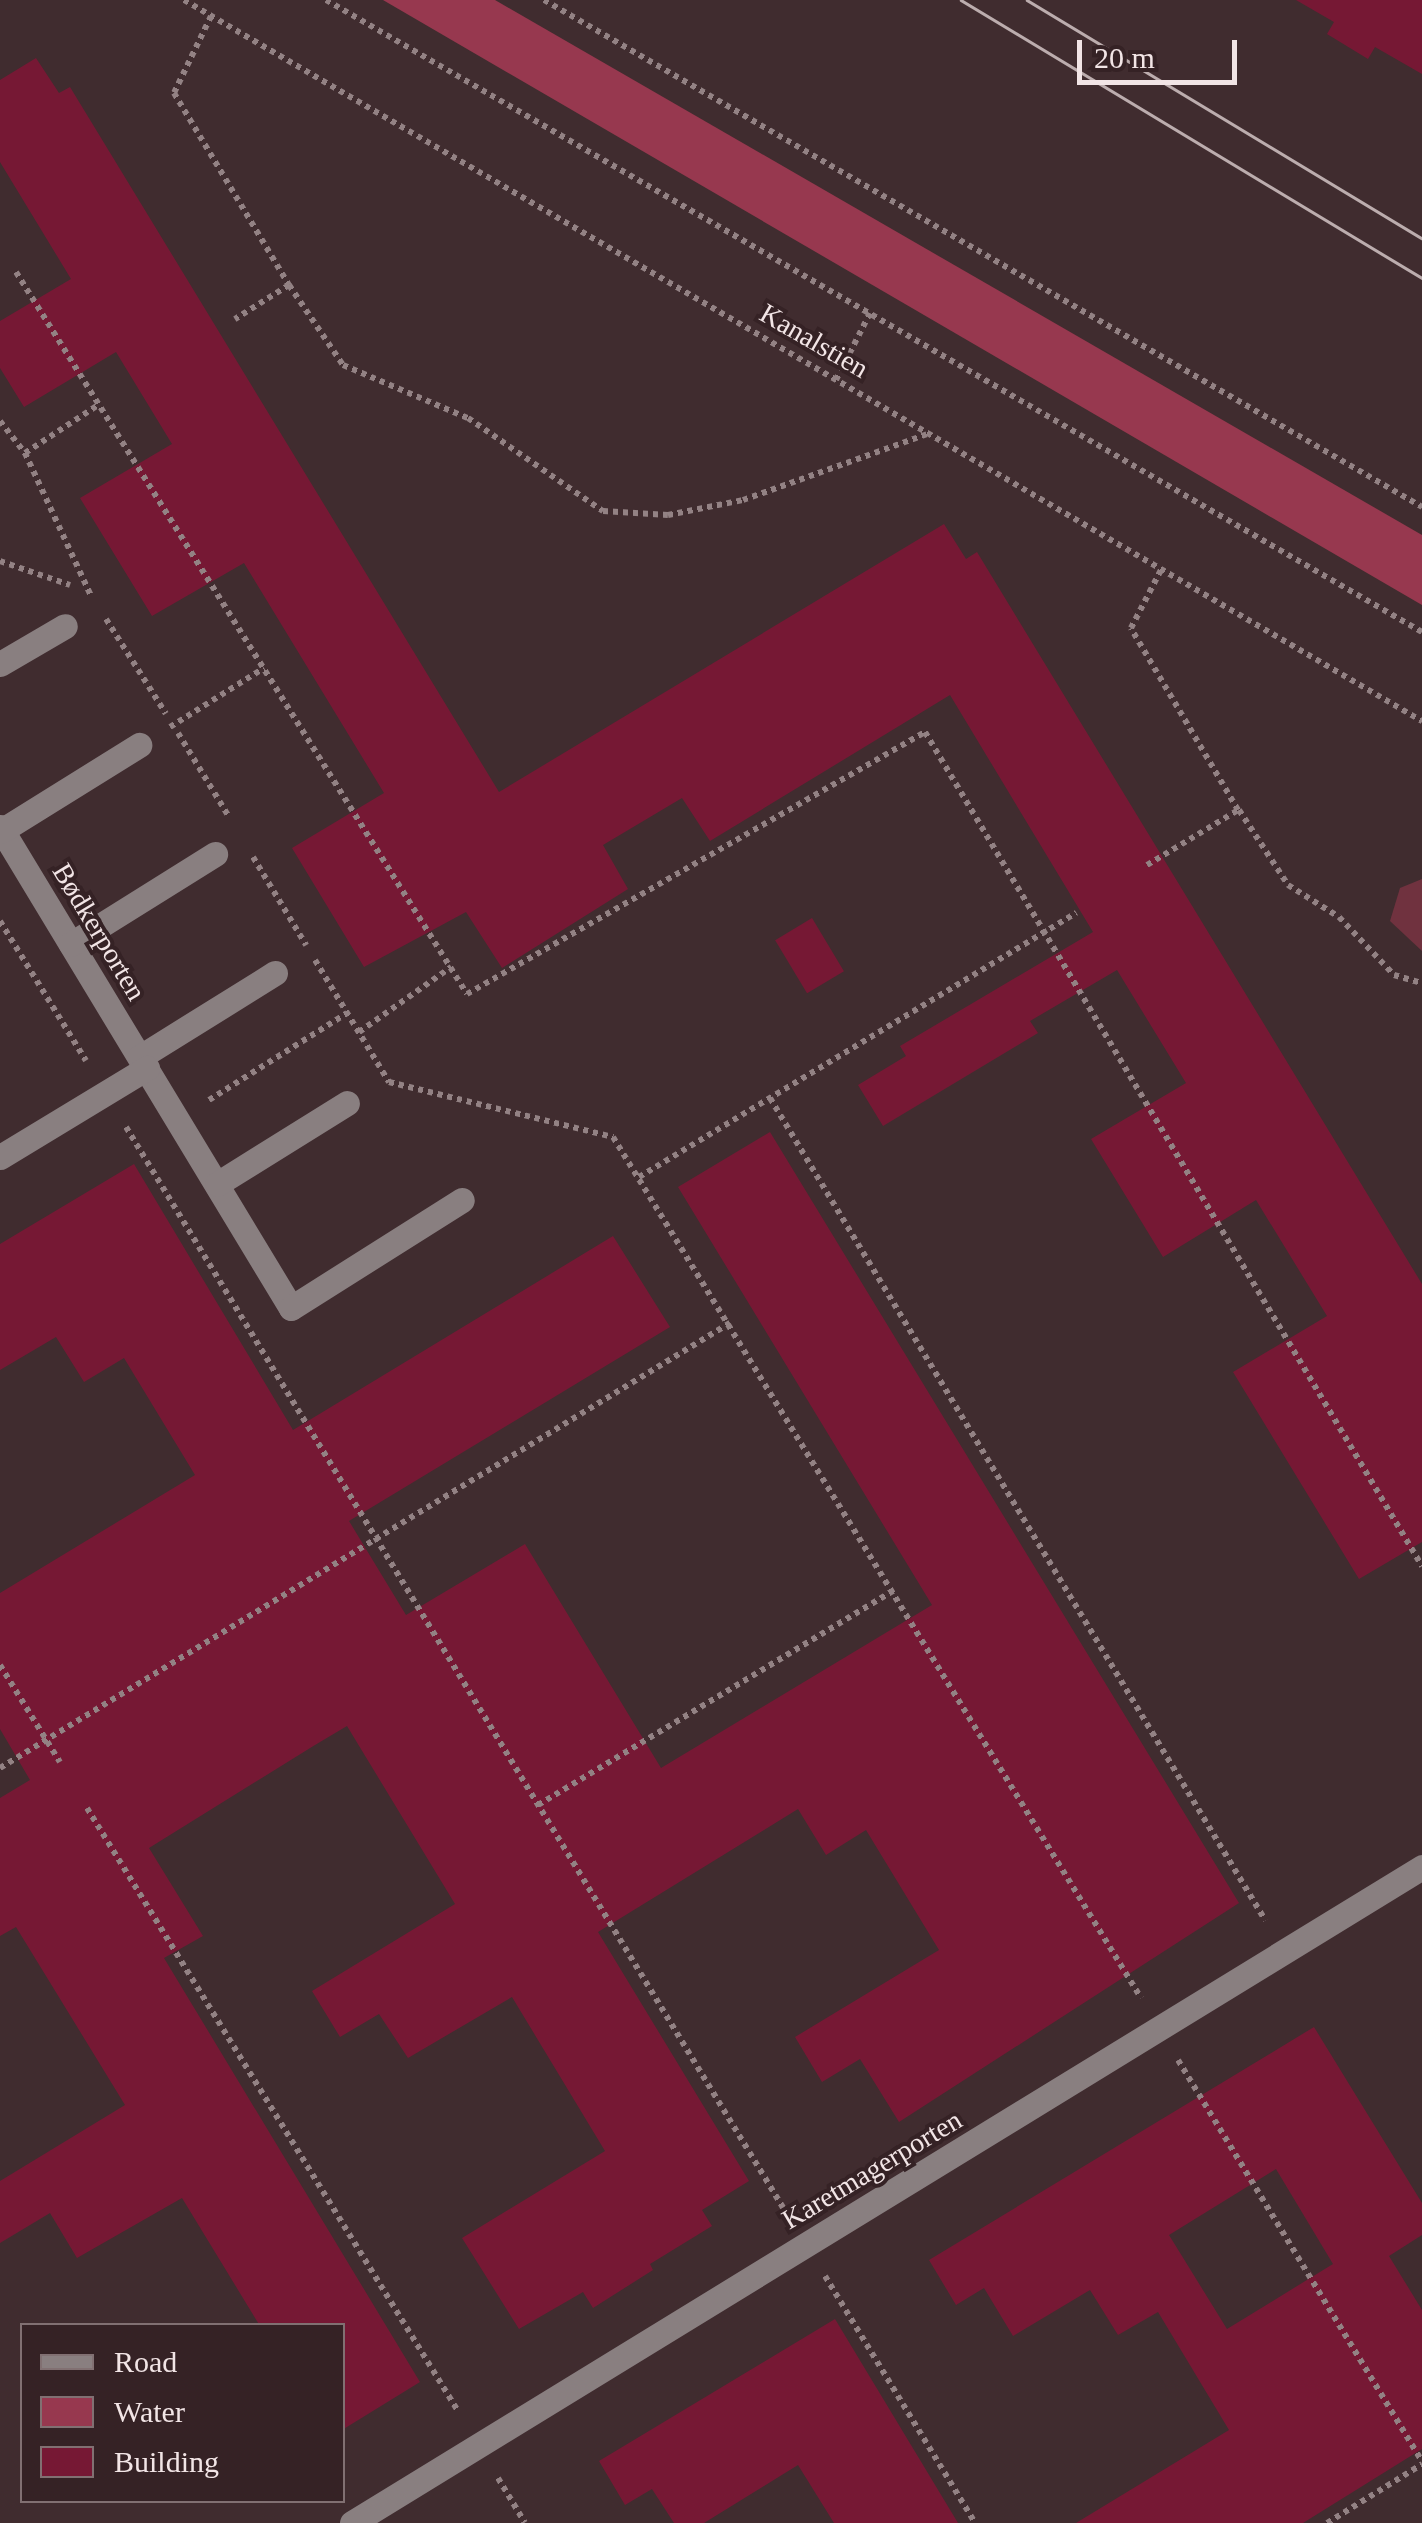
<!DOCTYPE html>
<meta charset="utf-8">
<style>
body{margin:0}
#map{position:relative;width:1422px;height:2523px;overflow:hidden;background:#402c2f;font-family:"Times New Roman",serif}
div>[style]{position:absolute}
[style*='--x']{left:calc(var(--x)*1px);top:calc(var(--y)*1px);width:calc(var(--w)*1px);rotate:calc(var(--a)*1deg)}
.green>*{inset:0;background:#70323f}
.water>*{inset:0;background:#97384f}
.building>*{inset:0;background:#761834;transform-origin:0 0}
.path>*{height:6px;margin-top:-3px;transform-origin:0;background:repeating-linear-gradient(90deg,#938284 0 5px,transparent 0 10px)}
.minor>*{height:25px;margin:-12.5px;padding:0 12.5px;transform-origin:12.5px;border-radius:12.5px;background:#897f80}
.tram>*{height:2.5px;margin:-1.25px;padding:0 1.25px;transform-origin:1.25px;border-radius:1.25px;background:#bcadae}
span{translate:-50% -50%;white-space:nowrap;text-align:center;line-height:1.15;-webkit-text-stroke:8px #352225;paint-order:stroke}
.street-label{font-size:28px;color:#f2e5e6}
.legend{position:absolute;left:20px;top:2323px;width:325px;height:180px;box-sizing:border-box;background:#352225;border:2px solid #817072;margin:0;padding:12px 18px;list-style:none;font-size:30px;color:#f2e5e6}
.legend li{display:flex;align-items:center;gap:20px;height:50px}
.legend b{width:50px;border:2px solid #817072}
.scale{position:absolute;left:1077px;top:40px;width:160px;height:45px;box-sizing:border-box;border:5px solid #f2e5e6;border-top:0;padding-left:12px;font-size:30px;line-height:35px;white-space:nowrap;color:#f2e5e6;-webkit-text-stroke:8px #352225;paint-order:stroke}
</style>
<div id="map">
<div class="green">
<div style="clip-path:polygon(1422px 879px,1422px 951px,1390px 921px,1400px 888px)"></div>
</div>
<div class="water">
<div style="clip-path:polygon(383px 0,495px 0,1422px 535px,1422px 605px)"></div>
</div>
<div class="building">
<div style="clip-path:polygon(1296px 0,1422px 0,1422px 74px,1375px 47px,1368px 59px,1327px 34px,1334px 22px)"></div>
<div style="clip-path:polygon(36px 58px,59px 93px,70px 87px,499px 792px,944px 524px,966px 559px,977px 552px,1422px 1284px,1422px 1542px,1359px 1579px,1233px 1372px,1327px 1316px,1256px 1200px,1163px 1257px,1091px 1139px,1186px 1083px,1117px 970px,1030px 1021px,1038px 1033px,883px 1126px,858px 1085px,906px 1056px,900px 1046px,1093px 932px,950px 695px,710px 841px,682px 798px,603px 845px,628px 889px,502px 968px,466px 912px,364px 967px,292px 848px,384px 793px,244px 563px,152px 616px,80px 498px,172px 444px,116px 352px,24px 407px,0 368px,0 321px,71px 279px,0 162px,0 80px)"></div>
<div style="left:812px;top:918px;width:62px;height:43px;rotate:59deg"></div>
<div style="clip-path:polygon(770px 1132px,1239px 1903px,899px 2122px,860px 2059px,822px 2082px,795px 2037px,939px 1950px,866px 1830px,826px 1855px,798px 1809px,598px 1932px,749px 2181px,702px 2210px,712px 2226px,650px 2264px,653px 2270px,593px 2308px,583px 2292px,519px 2329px,462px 2238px,605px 2151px,512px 1997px,408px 2058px,379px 2014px,340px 2037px,312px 1991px,455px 1904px,347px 1726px,315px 1745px,149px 1848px,203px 1936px,164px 1958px,420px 2382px,342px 2430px,342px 2326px,260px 2326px,182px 2198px,77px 2258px,50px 2213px,0 2243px,0 2181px,125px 2105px,16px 1927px,0 1936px,0 1798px,30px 1780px,0 1729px,0 1593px,195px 1475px,124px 1358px,84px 1382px,56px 1337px,0 1370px,0 1244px,134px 1164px,293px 1430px,613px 1236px,670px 1327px,349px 1521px,406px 1615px,525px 1544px,661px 1768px,932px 1605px,678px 1187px)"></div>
<div style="clip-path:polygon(evenodd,1314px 2027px,1422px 2203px,1422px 2235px,1389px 2256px,1422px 2310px,1422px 2449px,1303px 2523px,1076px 2523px,1229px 2430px,1158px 2312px,1118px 2335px,1090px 2290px,1013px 2336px,984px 2288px,956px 2305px,929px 2260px,1314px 2027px,1276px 2169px,1333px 2264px,1227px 2329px,1169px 2235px,1276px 2169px)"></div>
<div style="clip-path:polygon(835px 2319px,958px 2523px,834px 2523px,798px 2465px,704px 2523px,674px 2523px,652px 2489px,625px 2505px,599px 2461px)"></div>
</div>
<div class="path">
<div style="--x:184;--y:0;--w:1433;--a:30.22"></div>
<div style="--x:326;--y:0;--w:1265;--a:29.97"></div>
<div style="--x:544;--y:0;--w:1014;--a:30"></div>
<div style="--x:211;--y:16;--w:85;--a:115.7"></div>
<div style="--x:174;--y:93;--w:224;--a:59.1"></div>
<div style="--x:289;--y:285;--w:64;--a:147.8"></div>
<div style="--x:16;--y:272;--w:851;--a:58.01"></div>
<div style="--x:467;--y:994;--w:528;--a:-29.77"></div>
<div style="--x:925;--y:732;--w:971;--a:59.21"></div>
<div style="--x:289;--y:285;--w:97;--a:56"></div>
<div style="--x:343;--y:365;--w:136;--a:23"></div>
<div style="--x:468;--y:418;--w:164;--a:34.6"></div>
<div style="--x:603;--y:511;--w:65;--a:3.5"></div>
<div style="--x:668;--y:515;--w:76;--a:-11.3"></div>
<div style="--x:743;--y:500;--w:195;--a:-19.7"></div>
<div style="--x:836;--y:380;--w:75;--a:-63.1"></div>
<div style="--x:0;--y:421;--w:41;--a:52"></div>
<div style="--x:25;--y:453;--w:157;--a:65.2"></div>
<div style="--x:25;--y:453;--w:87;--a:-33.3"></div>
<div style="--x:0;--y:561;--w:74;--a:18.9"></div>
<div style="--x:106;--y:619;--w:112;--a:57.7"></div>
<div style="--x:170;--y:727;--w:111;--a:-32.1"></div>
<div style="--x:178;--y:733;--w:98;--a:58.7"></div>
<div style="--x:1239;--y:810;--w:90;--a:56.8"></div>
<div style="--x:1288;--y:885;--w:60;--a:32.1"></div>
<div style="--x:1339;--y:917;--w:80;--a:46.5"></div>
<div style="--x:1394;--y:975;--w:29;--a:16"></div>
<div style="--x:253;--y:857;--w:103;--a:58.9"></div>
<div style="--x:1147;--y:865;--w:106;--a:-31.1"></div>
<div style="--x:1238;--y:810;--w:211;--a:-120.5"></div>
<div style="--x:1131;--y:628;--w:65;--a:-62.7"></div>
<div style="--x:0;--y:921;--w:164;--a:58.4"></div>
<div style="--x:315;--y:960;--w:143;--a:58.8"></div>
<div style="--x:389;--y:1082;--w:231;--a:13.8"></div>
<div style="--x:613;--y:1137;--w:1010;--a:58.48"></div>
<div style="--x:359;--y:1032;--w:113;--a:-35.2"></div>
<div style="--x:770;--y:1098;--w:960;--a:58.94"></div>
<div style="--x:209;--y:1100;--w:163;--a:-32.2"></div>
<div style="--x:126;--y:1127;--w:1272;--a:58.7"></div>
<div style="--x:639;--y:1177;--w:511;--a:-31.14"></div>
<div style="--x:0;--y:1665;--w:114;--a:58.3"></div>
<div style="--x:0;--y:1768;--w:855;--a:-31.37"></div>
<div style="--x:538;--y:1805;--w:416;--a:-31.1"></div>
<div style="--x:87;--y:1808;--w:708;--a:58.4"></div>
<div style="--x:1178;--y:2060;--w:470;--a:58.7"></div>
<div style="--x:825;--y:2276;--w:289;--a:58.7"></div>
<div style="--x:498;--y:2478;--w:52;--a:59"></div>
<div style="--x:1327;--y:2523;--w:112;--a:-31.8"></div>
</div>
<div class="minor">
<div style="--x:0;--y:664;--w:75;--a:-30.3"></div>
<div style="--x:0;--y:827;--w:562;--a:58.83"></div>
<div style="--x:291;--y:1308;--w:202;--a:-32.3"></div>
<div style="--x:1;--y:831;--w:163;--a:-31.9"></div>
<div style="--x:71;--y:944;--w:170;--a:-32"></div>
<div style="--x:140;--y:1057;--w:159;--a:-31.9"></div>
<div style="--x:0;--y:1157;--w:172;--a:-31.2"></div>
<div style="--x:217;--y:1184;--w:153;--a:-31.9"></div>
<div style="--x:352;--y:2523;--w:1255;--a:-31.51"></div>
</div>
<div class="tram">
<div style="--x:961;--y:0;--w:538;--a:31.09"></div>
<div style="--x:1027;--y:0;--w:461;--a:31.1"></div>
</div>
<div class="street-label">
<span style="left:814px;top:341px;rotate:30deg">Kanalstien</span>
<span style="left:99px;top:932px;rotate:59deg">Bødkerporten</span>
<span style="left:872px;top:2170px;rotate:-31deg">Karetmagerporten</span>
</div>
<ul class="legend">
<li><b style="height:12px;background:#897f80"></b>Road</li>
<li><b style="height:28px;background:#97384f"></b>Water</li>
<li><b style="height:28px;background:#761834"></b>Building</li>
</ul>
<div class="scale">20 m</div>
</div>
